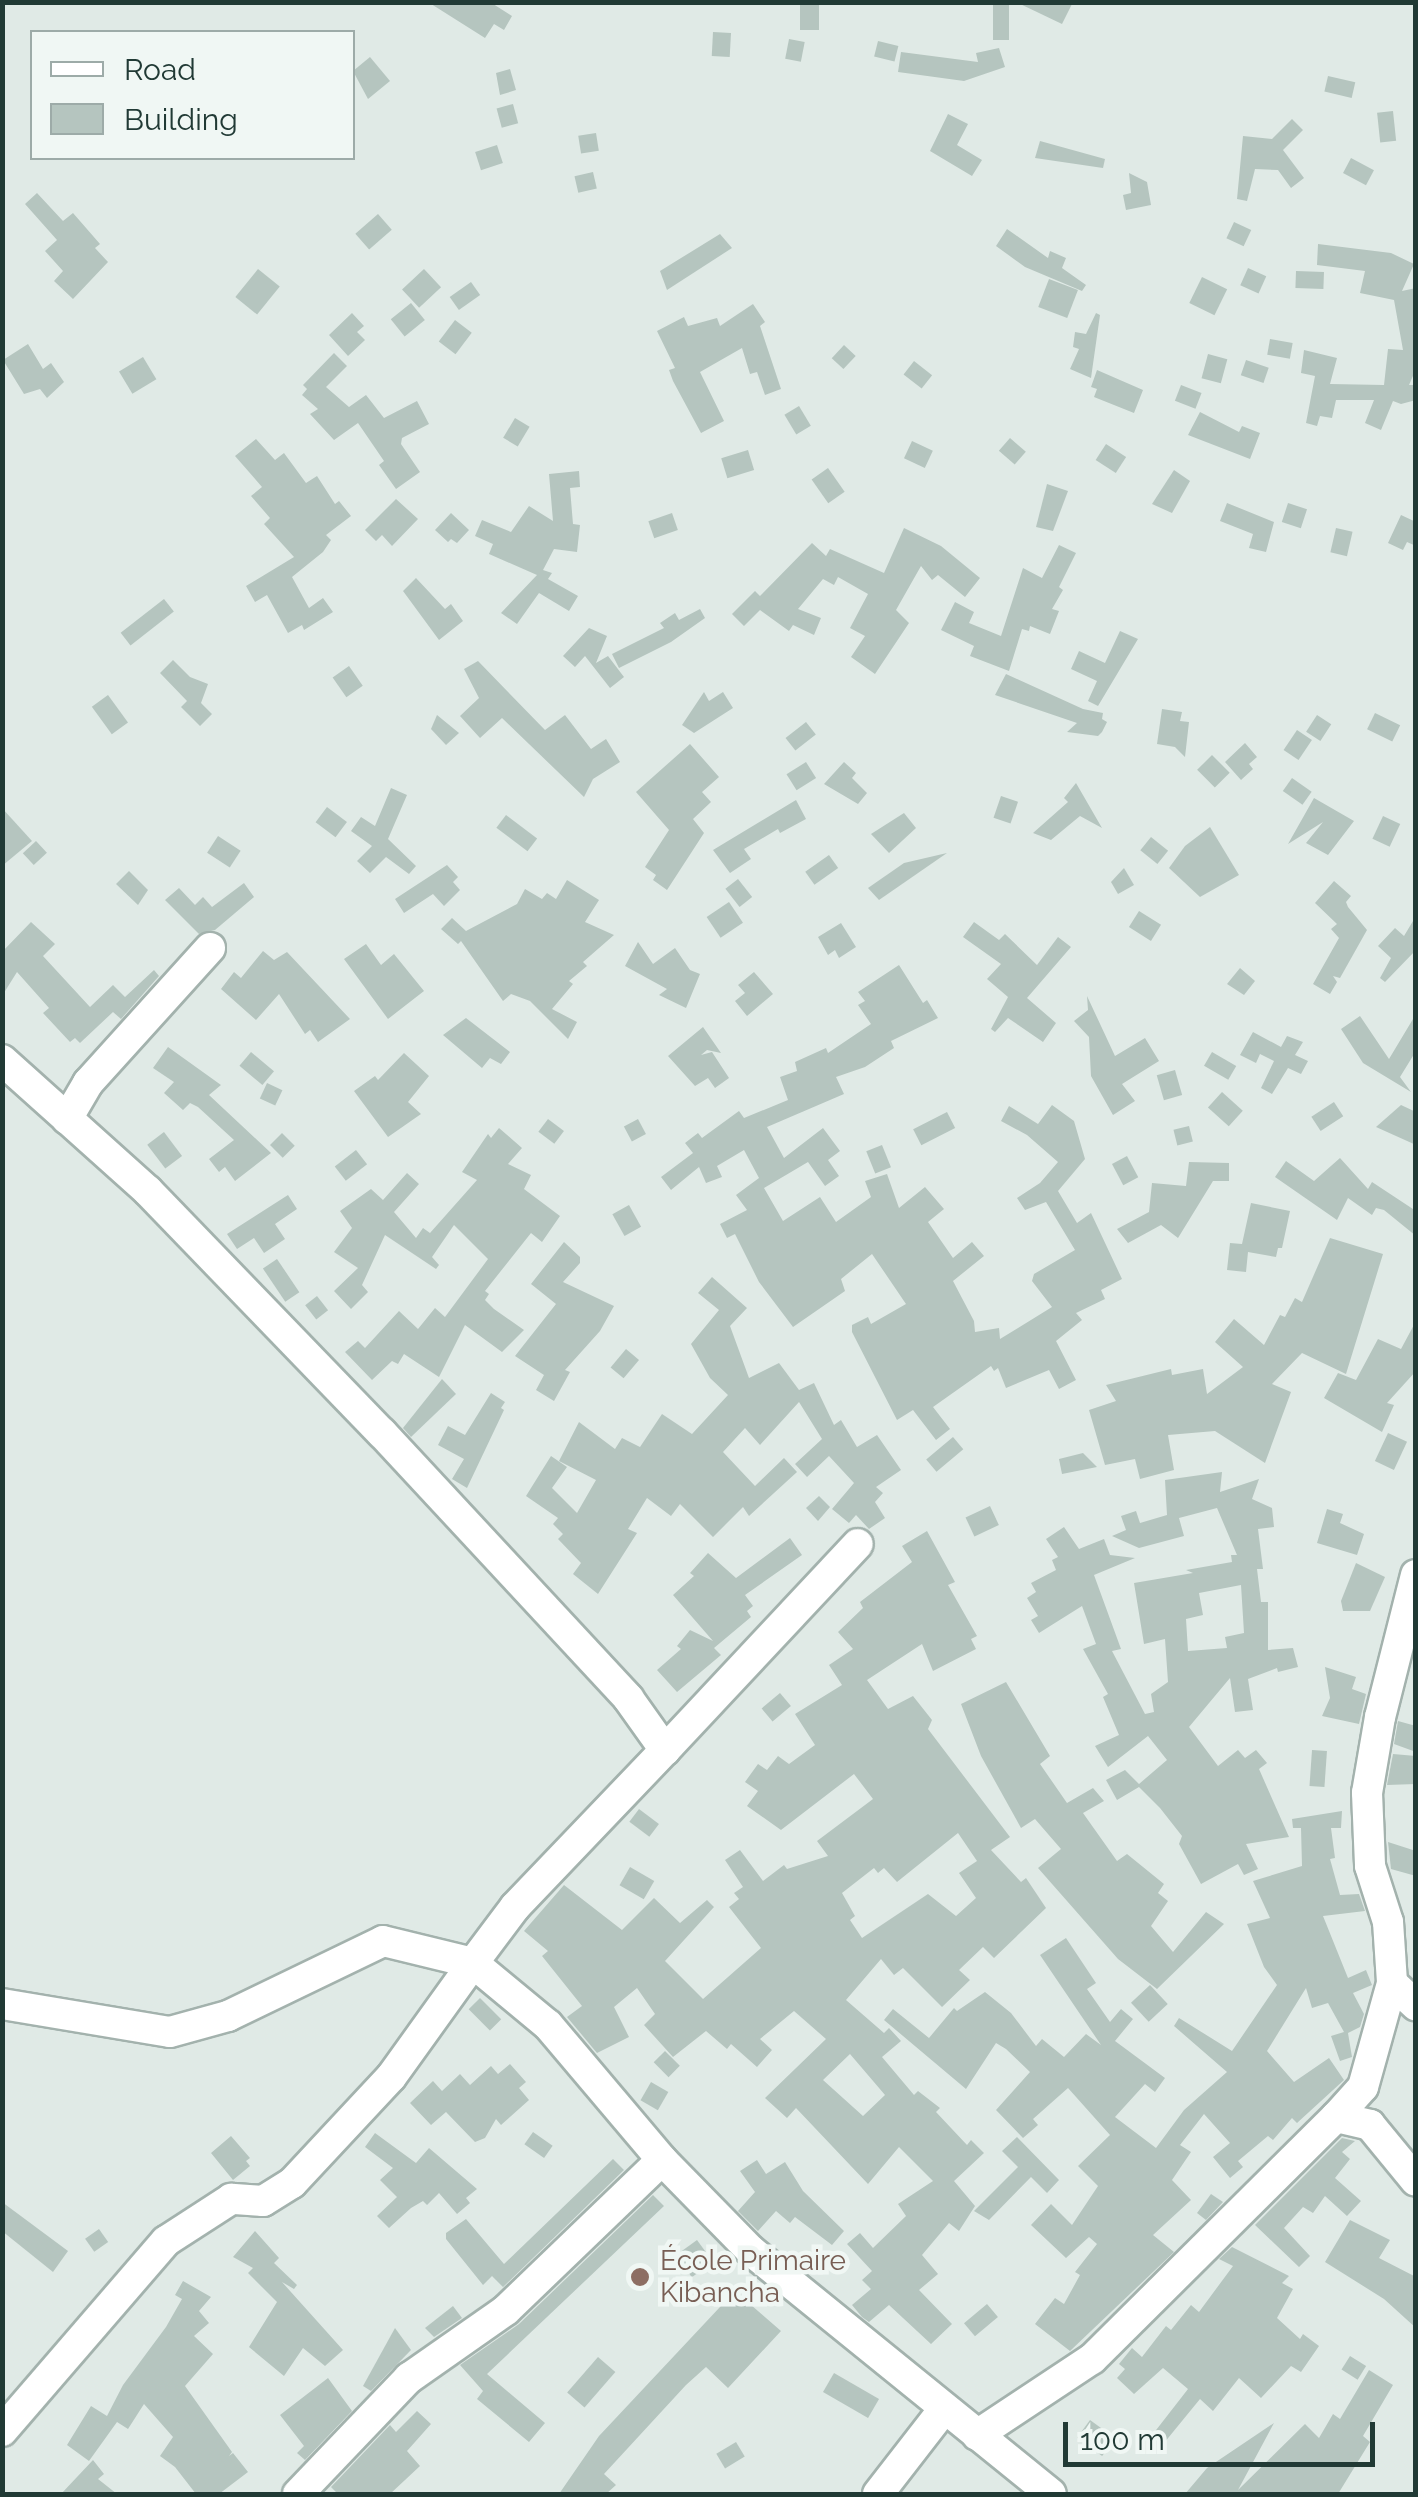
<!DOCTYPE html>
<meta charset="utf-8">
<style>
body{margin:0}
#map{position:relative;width:1418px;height:2497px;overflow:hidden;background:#e0eae6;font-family:Raleway,sans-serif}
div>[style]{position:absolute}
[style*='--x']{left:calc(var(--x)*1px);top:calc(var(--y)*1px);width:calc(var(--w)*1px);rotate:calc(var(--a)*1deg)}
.building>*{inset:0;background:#b5c5bf;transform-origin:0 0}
.roads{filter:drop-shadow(2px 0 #a3b2ad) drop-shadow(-2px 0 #a3b2ad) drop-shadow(0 2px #a3b2ad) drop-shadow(0 -2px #a3b2ad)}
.minor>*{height:30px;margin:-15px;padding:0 15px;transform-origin:15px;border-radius:15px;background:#fff}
.dots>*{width:28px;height:28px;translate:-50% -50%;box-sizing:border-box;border:5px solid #f0f7f4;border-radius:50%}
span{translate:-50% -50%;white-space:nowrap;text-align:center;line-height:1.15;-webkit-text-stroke:9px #f0f7f4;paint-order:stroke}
.education-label{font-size:28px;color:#785e54}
.left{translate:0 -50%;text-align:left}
.frame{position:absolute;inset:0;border:5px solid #213a35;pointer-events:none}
.legend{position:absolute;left:30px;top:30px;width:325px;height:130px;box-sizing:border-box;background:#f0f7f4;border:2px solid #9daba8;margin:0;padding:12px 18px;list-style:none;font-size:30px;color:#213a35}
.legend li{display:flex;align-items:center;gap:20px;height:50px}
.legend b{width:50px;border:2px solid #9daba8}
.scale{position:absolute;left:1063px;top:2422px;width:312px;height:45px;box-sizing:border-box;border:5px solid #213a35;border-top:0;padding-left:12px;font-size:30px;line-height:35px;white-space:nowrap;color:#213a35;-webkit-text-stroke:8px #f0f7f4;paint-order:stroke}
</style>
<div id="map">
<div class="building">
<div style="clip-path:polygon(428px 2px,490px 2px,512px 16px,504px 30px,494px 24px,485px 38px)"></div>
<div style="left:800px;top:2px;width:19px;height:28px"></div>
<div style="left:993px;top:2px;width:16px;height:38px"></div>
<div style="clip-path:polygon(1016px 2px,1073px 2px,1062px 24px)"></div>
<div style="left:713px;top:32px;width:18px;height:24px;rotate:3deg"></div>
<div style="left:789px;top:39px;width:16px;height:20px;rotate:11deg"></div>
<div style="left:878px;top:41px;width:21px;height:16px;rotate:14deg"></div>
<div style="clip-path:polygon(999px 48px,1005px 67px,964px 81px,898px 72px,901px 52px,978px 62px,976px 53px)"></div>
<div style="clip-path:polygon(370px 57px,390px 81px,368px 99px,353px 71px)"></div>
<div style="clip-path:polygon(510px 69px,516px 90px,500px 95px,496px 73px)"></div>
<div style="left:1328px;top:76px;width:28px;height:16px;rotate:13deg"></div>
<div style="left:513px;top:104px;width:20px;height:17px;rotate:75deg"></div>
<div style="left:1393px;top:111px;width:30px;height:16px;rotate:84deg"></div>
<div style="clip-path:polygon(948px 114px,968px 124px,957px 145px,982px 160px,972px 176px,930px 151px)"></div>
<div style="clip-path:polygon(1292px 119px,1303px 130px,1283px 150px,1304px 178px,1291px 188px,1278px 170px,1255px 169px,1247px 201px,1237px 199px,1243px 136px,1272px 139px)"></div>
<div style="left:596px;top:133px;width:18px;height:18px;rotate:81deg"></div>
<div style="clip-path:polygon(1040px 141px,1105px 159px,1103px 168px,1035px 158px)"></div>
<div style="left:497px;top:145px;width:19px;height:23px;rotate:72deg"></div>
<div style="left:1351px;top:158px;width:26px;height:17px;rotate:28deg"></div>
<div style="left:593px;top:172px;width:17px;height:19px;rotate:77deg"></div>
<div style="clip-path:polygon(1129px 173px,1147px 182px,1151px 205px,1126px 210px,1123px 195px,1131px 193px)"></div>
<div style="clip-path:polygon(37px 193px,63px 221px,73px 213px,100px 244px,95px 248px,108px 262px,73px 299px,54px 281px,63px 271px,45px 251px,57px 240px,25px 204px)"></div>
<div style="left:378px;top:214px;width:21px;height:30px;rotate:49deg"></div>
<div style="left:1234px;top:222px;width:19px;height:18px;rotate:25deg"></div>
<div style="clip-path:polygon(1007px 229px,1048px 258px,1050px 251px,1066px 258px,1062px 268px,1086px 285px,1082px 291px,1025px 267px,996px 246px)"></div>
<div style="clip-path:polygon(720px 234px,732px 248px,667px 290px,660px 271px)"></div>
<div style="clip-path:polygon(1318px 244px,1391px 253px,1414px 264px,1402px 291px,1416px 288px,1416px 369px,1409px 385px,1416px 385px,1416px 400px,1401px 404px,1393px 401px,1381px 430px,1365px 423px,1374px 400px,1336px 400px,1332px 418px,1320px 416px,1317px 426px,1306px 423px,1315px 376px,1301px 373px,1304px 350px,1337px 358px,1330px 384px,1384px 385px,1388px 349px,1403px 350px,1394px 300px,1360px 293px,1365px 271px,1317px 265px)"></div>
<div style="left:1248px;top:268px;width:20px;height:19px;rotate:24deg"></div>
<div style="left:258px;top:269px;width:28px;height:36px;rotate:39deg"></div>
<div style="left:424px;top:269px;width:25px;height:30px;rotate:47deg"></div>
<div style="left:1296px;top:271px;width:28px;height:17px;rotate:2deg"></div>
<div style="left:1202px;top:277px;width:28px;height:29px;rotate:26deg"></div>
<div style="left:1049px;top:279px;width:31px;height:30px;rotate:21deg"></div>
<div style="left:471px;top:282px;width:16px;height:26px;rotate:55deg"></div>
<div style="left:411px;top:303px;width:22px;height:26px;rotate:51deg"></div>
<div style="clip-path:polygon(753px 304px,765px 322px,760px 326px,781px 389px,765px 395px,757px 372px,750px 374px,742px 348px,700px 372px,724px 421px,701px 433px,673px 381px,669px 370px,675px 368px,657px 331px,684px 317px,688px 326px,717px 318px,720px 326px)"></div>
<div style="clip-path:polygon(352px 313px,364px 326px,357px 332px,365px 340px,348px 356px,329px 335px)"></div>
<div style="clip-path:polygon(1096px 313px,1100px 315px,1091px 378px,1070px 369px,1079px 349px,1073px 347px,1075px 332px,1086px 334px)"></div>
<div style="left:455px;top:320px;width:21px;height:27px;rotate:37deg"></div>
<div style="left:1270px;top:339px;width:23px;height:16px;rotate:10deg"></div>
<div style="clip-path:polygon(28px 344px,43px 369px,51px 363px,64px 382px,47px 398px,40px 389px,24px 394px,3px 360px)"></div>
<div style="left:844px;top:345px;width:16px;height:18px;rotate:43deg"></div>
<div style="clip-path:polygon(334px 353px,347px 366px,326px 387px,349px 407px,366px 395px,384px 418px,417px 401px,429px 424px,402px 438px,401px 444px,420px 472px,396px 489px,379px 465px,384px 461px,358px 423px,334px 440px,310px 414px,318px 409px,302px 395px,307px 389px,303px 385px)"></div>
<div style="left:1208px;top:354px;width:20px;height:25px;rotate:15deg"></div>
<div style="left:143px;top:357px;width:26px;height:28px;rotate:59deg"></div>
<div style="left:1246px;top:360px;width:24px;height:16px;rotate:19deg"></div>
<div style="left:914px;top:361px;width:23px;height:17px;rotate:38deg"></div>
<div style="clip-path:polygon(1097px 370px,1143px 390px,1134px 413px,1094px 397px,1097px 389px,1091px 387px)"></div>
<div style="left:1181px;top:385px;width:22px;height:17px;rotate:21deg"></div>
<div style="left:799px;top:406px;width:23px;height:17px;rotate:59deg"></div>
<div style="clip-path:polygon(1200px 412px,1239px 432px,1242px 426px,1260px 433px,1250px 459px,1188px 435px)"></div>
<div style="left:515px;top:418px;width:17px;height:23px;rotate:31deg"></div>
<div style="left:1010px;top:438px;width:21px;height:17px;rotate:41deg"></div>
<div style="clip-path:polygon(256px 439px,275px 460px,284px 453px,306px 483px,317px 476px,335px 504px,339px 501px,351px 516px,326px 535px,331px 540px,323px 552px,292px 577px,309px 608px,323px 598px,333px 612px,304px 630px,302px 625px,288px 633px,267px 595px,255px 602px,246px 586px,294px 557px,264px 524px,270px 518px,251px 496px,262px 487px,235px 456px)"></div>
<div style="left:912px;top:441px;width:23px;height:19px;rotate:25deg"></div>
<div style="left:1106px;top:444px;width:24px;height:19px;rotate:33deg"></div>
<div style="left:748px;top:450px;width:21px;height:28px;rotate:73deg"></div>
<div style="left:828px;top:468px;width:29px;height:20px;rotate:55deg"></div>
<div style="clip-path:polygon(1174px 470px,1190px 481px,1172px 513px,1152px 504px)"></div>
<div style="clip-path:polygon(579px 471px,580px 487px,570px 488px,573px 524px,580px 525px,577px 552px,554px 549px,543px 570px,552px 573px,548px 579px,578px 596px,569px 611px,539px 593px,517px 624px,501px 613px,537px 575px,489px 554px,493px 544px,475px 536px,482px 520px,511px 532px,529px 506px,553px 521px,549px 474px)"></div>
<div style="clip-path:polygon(1047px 484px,1068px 491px,1053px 531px,1036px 527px)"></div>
<div style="clip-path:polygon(396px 499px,418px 519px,392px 546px,382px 535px,376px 541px,365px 530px)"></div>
<div style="clip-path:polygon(1227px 503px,1274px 522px,1266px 552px,1249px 548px,1253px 534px,1220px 521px)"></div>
<div style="left:1288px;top:503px;width:20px;height:20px;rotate:18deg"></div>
<div style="clip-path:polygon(451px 513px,469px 530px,457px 543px,451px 539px,448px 542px,435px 530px)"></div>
<div style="left:672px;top:513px;width:18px;height:25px;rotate:71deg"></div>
<div style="clip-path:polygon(1401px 515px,1416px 522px,1416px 546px,1407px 542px,1403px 550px,1388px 543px)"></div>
<div style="clip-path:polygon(904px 528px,941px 546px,980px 578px,965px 597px,938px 575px,932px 580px,921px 566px,896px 610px,909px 623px,875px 674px,851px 657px,865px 636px,850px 628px,868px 594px,838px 577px,834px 585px,823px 579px,798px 609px,821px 618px,814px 635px,793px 625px,789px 631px,760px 610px,744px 626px,732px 614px,755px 591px,760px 596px,812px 543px,826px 556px,830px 549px,884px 573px)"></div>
<div style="left:1336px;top:528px;width:17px;height:25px;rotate:13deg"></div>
<div style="clip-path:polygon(1059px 545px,1076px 553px,1059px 587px,1063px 590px,1052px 609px,1059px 611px,1050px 634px,1030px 626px,1029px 631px,1022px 629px,1009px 671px,970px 656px,974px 646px,941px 630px,955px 602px,974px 612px,969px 623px,1001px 636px,1023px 568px,1042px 578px)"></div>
<div style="clip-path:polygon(416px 578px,445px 609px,451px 604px,463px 621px,439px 640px,403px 591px)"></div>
<div style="left:164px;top:599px;width:16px;height:55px;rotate:52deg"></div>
<div style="clip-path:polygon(700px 609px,705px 618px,671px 642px,619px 668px,612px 654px,664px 628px,660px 623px,675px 613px,679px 620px)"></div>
<div style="clip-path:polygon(589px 628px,607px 636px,596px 663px,608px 656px,624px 677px,610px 688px,585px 656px,575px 667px,563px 656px)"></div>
<div style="clip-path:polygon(1120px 631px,1138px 639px,1098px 706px,1088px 701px,1097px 681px,1071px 669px,1079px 651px,1105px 663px)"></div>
<div style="clip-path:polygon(173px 660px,190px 677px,208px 684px,201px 703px,212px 714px,200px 726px,181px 707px,187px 701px,160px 673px)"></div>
<div style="clip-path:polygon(478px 661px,545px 730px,565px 715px,591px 749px,606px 739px,620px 762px,593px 779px,584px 797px,502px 718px,480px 738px,460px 716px,479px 698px,464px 669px)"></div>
<div style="left:349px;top:666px;width:24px;height:20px;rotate:55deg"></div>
<div style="clip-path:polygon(1006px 674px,1083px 709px,1103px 713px,1102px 719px,1107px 722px,1102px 732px,1098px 736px,1067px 732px,1077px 723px,995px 695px)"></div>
<div style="clip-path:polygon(704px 692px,709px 701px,723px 692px,733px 708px,694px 733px,682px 725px)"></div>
<div style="left:108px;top:695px;width:34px;height:20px;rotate:54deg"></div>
<div style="clip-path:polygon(1162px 709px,1182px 712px,1180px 721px,1189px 722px,1185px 757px,1175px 747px,1157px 744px)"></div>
<div style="left:1375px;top:713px;width:28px;height:18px;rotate:26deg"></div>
<div style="clip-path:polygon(437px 715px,459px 733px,446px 745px,431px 729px)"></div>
<div style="left:1317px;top:715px;width:17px;height:20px;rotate:33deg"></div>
<div style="left:806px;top:722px;width:16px;height:26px;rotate:52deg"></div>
<div style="left:1297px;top:730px;width:18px;height:24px;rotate:34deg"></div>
<div style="clip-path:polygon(1245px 743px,1257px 757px,1249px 764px,1253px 769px,1241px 780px,1225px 762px)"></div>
<div style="clip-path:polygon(690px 744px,719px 777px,702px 792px,711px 802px,693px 819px,704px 833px,667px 890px,653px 880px,656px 875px,645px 867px,669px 830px,636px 792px)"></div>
<div style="left:1212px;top:755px;width:25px;height:21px;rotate:45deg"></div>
<div style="left:806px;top:762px;width:19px;height:23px;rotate:58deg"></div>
<div style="clip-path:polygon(844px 762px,856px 773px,852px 778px,867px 793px,858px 804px,824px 784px)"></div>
<div style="left:1292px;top:778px;width:24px;height:16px;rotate:35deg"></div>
<div style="clip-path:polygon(1076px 783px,1102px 828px,1080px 816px,1051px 840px,1033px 833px,1068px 802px,1064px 798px)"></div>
<div style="clip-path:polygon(391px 788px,407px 795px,388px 839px,416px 866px,409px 874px,386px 857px,370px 873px,357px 861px,372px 846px,351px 831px,361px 817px,375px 826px)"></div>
<div style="left:1001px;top:796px;width:18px;height:23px;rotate:19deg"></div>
<div style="clip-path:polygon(1314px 798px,1354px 821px,1328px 855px,1306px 843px,1323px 822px,1288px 844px)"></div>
<div style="clip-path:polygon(796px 800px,806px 819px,780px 833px,778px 829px,744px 849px,751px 859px,730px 873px,713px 850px)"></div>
<div style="left:327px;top:807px;width:25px;height:19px;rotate:37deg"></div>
<div style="clip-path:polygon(2px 808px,32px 841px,2px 866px)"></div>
<div style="clip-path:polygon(904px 813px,916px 828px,889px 853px,871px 834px)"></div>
<div style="left:506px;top:815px;width:39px;height:16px;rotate:37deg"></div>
<div style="left:1383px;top:816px;width:19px;height:25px;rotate:25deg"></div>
<div style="clip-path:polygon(1210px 827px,1239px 875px,1200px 897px,1169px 868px,1185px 846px)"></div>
<div style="left:218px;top:836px;width:27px;height:20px;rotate:33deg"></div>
<div style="left:1151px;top:837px;width:22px;height:17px;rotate:39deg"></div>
<div style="left:36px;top:841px;width:16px;height:18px;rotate:47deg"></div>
<div style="clip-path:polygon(947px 853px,879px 900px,868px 888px,904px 863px)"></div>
<div style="left:829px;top:855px;width:16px;height:29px;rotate:55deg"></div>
<div style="clip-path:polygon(447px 865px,458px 877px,453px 882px,460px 890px,444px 906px,433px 894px,404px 913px,395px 899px)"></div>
<div style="clip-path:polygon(1124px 868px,1134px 885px,1118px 894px,1111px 882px)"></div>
<div style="clip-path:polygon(129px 871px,148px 890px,138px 905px,116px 884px)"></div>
<div style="left:738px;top:879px;width:23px;height:16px;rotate:52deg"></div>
<div style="clip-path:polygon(567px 880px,599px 900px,585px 922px,614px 935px,583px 962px,587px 966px,569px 981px,573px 984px,552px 1009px,577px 1022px,568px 1039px,530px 1001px,511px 994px,503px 1001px,461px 941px,458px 944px,441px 929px,452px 918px,466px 931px,517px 904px,525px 889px,542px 899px,547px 893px,556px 899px)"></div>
<div style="clip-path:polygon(1334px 881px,1351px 896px,1346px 902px,1348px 907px,1367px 930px,1340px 978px,1333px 976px,1337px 982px,1330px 994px,1313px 984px,1339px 938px,1331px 929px,1337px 924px,1315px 903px)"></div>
<div style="clip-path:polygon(244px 883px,254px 897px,215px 930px,199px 934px,165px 900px,179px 888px,195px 905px,203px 897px,212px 907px)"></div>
<div style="left:729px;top:902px;width:25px;height:27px;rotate:56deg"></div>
<div style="left:1139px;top:911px;width:26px;height:19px;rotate:32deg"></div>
<div style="clip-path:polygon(1416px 916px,1416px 950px,1385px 982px,1380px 978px,1391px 958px,1378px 946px,1395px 928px,1404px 936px)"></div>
<div style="clip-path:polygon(31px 922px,55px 944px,43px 956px,90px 1007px,113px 985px,125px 997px,154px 970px,159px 976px,121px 1019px,113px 1012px,80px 1043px,75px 1038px,70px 1042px,43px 1013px,49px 1008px,17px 972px,2px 996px,2px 952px)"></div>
<div style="clip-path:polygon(974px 922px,999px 940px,1005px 934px,1037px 965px,1058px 937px,1071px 947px,1027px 998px,1056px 1023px,1043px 1042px,1008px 1018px,995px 1032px,991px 1029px,1008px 997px,987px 979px,1001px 964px,963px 937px)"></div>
<div style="clip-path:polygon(841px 923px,856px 947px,839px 958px,835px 950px,828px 955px,818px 937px)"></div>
<div style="clip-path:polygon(638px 942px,653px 964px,675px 948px,690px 970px,700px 974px,686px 1008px,659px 995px,667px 989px,625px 966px)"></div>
<div style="clip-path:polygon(366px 944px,381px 965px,394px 954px,424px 991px,388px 1019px,344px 959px)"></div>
<div style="clip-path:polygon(263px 951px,274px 960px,287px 952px,350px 1019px,318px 1042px,310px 1030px,305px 1034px,279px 994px,256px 1020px,221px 989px,234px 972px,241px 978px)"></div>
<div style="clip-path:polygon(899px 965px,923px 1003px,927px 1000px,938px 1018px,891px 1041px,894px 1048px,865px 1067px,836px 1077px,844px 1094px,767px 1127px,784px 1158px,823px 1128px,840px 1151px,828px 1160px,839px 1176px,825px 1186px,808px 1162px,764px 1188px,783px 1221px,820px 1197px,836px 1222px,871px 1197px,865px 1181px,887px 1174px,899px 1208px,925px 1187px,944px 1209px,928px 1222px,953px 1258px,972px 1242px,984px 1256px,953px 1281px,974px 1321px,975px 1332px,999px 1328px,1000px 1339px,1052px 1307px,1032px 1281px,1034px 1274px,1075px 1250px,1046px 1202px,1025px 1210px,1017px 1198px,1040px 1183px,1058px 1162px,1027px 1135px,1001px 1121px,1009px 1106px,1038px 1124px,1052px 1105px,1074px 1121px,1085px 1159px,1058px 1191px,1077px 1223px,1091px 1213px,1122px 1279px,1101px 1290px,1105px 1299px,1076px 1313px,1082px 1320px,1056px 1341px,1076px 1380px,1059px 1389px,1049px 1370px,1006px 1388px,998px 1368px,994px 1371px,991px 1366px,933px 1407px,950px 1429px,936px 1440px,913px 1410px,897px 1420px,852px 1332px,852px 1325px,868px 1317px,871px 1324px,906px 1304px,872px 1254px,841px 1279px,845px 1291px,793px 1327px,759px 1282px,735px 1234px,727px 1238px,720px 1224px,747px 1210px,736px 1195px,759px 1178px,744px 1150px,717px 1166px,722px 1177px,706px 1183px,699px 1167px,671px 1190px,661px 1177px,693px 1153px,685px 1143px,698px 1133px,702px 1138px,739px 1111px,744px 1118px,788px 1100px,780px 1077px,797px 1071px,795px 1062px,826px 1048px,828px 1053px,871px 1024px,858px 1005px,865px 1001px,858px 992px)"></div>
<div style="clip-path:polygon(1240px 968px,1255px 981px,1244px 995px,1227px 984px)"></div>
<div style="clip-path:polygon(754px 972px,773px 994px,747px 1016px,735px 1001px,745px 993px,738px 985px)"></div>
<div style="clip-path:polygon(1087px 996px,1115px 1056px,1145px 1038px,1159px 1061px,1122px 1084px,1135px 1101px,1113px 1115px,1091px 1076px,1089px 1037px,1074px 1021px,1088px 1010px)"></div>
<div style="clip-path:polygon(1416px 1014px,1416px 1051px,1400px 1077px,1411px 1092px,1363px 1063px,1341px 1029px,1360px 1016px,1389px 1059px)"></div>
<div style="clip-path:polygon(466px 1018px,510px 1052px,501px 1064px,490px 1058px,482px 1068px,443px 1035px)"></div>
<div style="clip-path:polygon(703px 1027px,721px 1053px,707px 1050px,701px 1055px,712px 1052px,729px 1078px,715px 1088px,708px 1078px,695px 1086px,668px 1056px)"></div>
<div style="clip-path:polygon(1253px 1032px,1281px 1047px,1287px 1036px,1303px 1042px,1295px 1055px,1308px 1061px,1301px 1074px,1288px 1068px,1272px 1094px,1261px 1088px,1274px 1061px,1260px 1054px,1256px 1063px,1240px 1055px)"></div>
<div style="clip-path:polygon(168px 1047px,221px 1085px,209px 1095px,271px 1153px,235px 1181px,225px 1167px,219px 1172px,209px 1159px,234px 1140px,198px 1107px,190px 1103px,183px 1110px,164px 1093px,174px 1082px,153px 1068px)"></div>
<div style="left:251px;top:1052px;width:30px;height:18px;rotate:40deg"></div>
<div style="left:1212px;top:1052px;width:28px;height:16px;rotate:30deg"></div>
<div style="clip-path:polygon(404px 1053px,429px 1076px,408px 1102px,421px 1114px,388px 1137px,354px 1091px,375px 1076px,378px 1080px)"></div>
<div style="left:1175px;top:1070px;width:26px;height:19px;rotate:74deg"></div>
<div style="left:267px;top:1083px;width:17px;height:17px;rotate:25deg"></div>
<div style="left:1222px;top:1092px;width:28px;height:21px;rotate:42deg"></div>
<div style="left:1334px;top:1102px;width:17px;height:27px;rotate:57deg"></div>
<div style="clip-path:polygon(1401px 1105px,1416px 1112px,1416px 1145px,1376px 1127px)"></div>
<div style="left:947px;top:1112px;width:18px;height:38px;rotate:63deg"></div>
<div style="left:548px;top:1119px;width:20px;height:16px;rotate:37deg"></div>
<div style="left:638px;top:1119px;width:17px;height:16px;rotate:62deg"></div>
<div style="left:1189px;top:1126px;width:16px;height:16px;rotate:76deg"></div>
<div style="clip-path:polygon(499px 1128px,522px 1148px,508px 1164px,531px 1175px,524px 1189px,560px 1216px,542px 1242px,531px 1233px,485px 1291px,489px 1294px,485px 1300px,494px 1309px,524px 1330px,502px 1352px,465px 1325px,439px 1377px,404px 1354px,398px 1364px,392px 1361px,372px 1380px,345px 1352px,358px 1341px,365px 1348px,399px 1311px,418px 1329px,435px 1308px,445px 1317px,488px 1259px,454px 1225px,432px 1257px,439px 1265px,436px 1269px,385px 1235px,362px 1285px,368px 1292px,351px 1309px,334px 1291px,358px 1268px,334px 1252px,352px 1228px,340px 1211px,371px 1189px,383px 1200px,407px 1173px,419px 1184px,394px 1212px,416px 1238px,423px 1228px,430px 1233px,477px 1180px,462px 1172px,488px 1134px,491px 1138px)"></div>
<div style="left:164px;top:1132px;width:30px;height:21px;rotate:53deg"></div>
<div style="left:282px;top:1133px;width:18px;height:17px;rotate:45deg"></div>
<div style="left:882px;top:1145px;width:24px;height:17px;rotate:68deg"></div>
<div style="left:356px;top:1150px;width:18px;height:27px;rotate:52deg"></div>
<div style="left:1127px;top:1156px;width:24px;height:17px;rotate:62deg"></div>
<div style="clip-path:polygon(1340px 1158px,1368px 1189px,1372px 1182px,1416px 1211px,1416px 1236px,1384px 1210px,1376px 1208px,1372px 1215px,1348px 1198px,1337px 1220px,1275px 1177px,1286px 1161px,1314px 1181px)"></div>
<div style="clip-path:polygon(1189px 1162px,1229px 1163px,1229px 1181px,1213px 1181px,1178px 1238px,1161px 1225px,1128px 1243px,1117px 1229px,1149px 1212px,1152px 1183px,1186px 1186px)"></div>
<div style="clip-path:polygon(288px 1195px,297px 1209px,275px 1224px,285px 1239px,264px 1253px,254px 1238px,237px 1249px,227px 1234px)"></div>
<div style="clip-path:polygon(1251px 1203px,1290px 1211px,1282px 1248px,1278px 1248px,1276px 1257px,1248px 1252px,1246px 1272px,1227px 1270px,1230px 1243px,1242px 1244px)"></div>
<div style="left:629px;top:1205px;width:25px;height:19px;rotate:61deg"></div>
<div style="clip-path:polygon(1330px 1238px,1383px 1254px,1346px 1374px,1302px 1353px,1272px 1384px,1291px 1392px,1265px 1463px,1215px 1431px,1168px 1435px,1174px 1470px,1140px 1479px,1135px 1459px,1105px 1465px,1089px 1410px,1116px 1401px,1106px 1385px,1171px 1369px,1172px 1375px,1203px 1369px,1207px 1394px,1243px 1367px,1215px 1342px,1234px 1319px,1264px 1345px,1280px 1315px,1285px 1317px,1295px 1298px,1302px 1302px)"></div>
<div style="clip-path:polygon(564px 1242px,580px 1257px,580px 1263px,563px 1282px,614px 1306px,600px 1331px,565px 1370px,570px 1372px,554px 1401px,536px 1390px,544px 1375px,515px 1356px,556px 1304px,531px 1284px)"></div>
<div style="left:277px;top:1259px;width:40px;height:17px;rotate:56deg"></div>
<div style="clip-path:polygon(712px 1277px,747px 1308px,730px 1326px,749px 1378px,779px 1363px,799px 1390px,814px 1383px,834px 1425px,841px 1420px,857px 1447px,877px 1435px,901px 1470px,876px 1487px,883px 1493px,875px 1502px,885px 1518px,869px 1529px,856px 1515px,849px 1523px,832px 1509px,854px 1483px,829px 1456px,807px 1477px,795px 1464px,822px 1439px,799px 1402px,760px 1445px,745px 1428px,723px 1452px,755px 1486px,784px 1458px,797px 1472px,749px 1516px,743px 1507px,713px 1537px,680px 1504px,671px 1516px,647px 1498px,628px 1529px,637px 1533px,598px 1594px,573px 1574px,581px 1563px,558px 1539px,563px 1534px,553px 1524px,558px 1518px,526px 1496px,551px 1456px,567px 1467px,552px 1488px,577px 1513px,596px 1480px,559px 1461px,579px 1422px,615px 1449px,622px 1438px,640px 1447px,662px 1414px,692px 1434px,728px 1395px,710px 1378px,691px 1344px,719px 1310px,698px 1293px)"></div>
<div style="left:317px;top:1296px;width:18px;height:15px;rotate:52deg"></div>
<div style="clip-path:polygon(1416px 1321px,1416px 1371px,1387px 1403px,1394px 1405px,1382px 1432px,1324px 1398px,1338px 1373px,1356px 1380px,1378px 1339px,1401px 1349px)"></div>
<div style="left:626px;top:1349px;width:17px;height:24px;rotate:40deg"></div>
<div style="clip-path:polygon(442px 1379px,456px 1394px,411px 1437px,403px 1428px)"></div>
<div style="clip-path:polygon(491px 1393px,505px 1402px,501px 1408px,504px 1410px,467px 1488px,452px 1479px,464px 1459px,438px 1445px,448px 1426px,465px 1435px)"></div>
<div style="left:1388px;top:1433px;width:21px;height:31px;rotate:25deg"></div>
<div style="left:953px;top:1437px;width:16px;height:35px;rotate:50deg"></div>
<div style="clip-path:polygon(1083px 1453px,1097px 1467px,1062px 1474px,1059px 1459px)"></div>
<div style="clip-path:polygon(evenodd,1222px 1472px,1220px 1492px,1259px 1479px,1252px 1499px,1272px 1508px,1274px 1527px,1258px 1529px,1263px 1569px,1257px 1569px,1261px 1602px,1268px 1602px,1268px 1650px,1293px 1648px,1298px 1667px,1278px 1672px,1277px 1668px,1248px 1679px,1253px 1710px,1235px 1712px,1230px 1678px,1189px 1727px,1218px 1766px,1238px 1750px,1245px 1758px,1256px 1750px,1267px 1763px,1259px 1769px,1289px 1837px,1246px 1844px,1258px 1869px,1244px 1875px,1238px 1864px,1201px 1884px,1179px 1844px,1182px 1836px,1160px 1808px,1139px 1787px,1117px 1800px,1106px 1780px,1125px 1770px,1139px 1784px,1167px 1760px,1148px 1736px,1108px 1767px,1095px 1746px,1119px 1735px,1103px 1697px,1108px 1694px,1083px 1649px,1096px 1644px,1082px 1606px,1039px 1633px,1031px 1620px,1038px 1616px,1027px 1598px,1036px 1592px,1031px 1583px,1056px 1570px,1052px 1560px,1058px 1557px,1046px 1539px,1064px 1527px,1079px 1549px,1104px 1539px,1110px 1555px,1135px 1558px,1094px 1575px,1121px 1649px,1112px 1651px,1145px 1714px,1154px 1712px,1151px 1694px,1168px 1682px,1165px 1639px,1144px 1644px,1134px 1583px,1193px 1573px,1186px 1570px,1232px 1562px,1231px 1555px,1237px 1555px,1217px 1508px,1179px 1518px,1184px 1536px,1139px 1548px,1112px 1536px,1126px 1530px,1121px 1516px,1136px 1511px,1140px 1523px,1167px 1515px,1165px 1480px,1222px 1472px,1241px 1585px,1244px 1633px,1225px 1637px,1227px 1648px,1188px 1651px,1186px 1619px,1203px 1615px,1199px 1593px,1241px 1585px)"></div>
<div style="clip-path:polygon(819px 1496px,830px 1507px,818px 1521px,806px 1508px)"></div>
<div style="left:990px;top:1506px;width:21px;height:27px;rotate:65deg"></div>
<div style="clip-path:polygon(1327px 1509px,1343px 1514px,1340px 1523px,1364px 1534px,1357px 1555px,1317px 1543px)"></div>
<div style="clip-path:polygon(evenodd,927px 1531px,955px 1582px,948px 1585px,977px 1636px,971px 1639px,976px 1649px,933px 1671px,922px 1644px,867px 1680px,888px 1709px,913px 1696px,932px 1720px,928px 1729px,1010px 1837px,991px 1850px,1021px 1882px,1026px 1878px,1046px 1908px,994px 1958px,983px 1947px,959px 1970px,970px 1980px,942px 2007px,903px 1968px,894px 1975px,881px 1959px,846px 2000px,884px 2033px,889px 2028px,901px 2041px,882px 2057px,914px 2095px,918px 2091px,940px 2108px,936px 2112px,967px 2145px,971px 2140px,984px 2153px,954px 2181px,975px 2206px,959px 2231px,949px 2223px,922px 2255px,938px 2274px,919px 2290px,952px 2324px,931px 2344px,889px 2305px,869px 2322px,862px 2317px,852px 2305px,871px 2289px,862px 2280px,872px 2271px,847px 2244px,860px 2233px,873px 2248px,906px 2216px,898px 2204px,933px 2181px,899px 2147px,868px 2184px,796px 2108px,787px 2118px,765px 2098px,826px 2039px,794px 2011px,760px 2039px,772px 2050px,757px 2067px,731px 2044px,727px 2049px,706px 2031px,673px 2057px,644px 2025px,655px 2014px,637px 1988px,614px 2007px,629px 2037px,597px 2053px,567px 2017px,582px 2006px,542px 1956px,548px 1951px,524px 1931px,564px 1885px,622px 1930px,654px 1898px,680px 1923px,707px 1900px,714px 1907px,665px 1961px,703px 1999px,761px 1948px,729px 1907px,739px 1899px,734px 1893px,743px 1887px,725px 1860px,740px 1850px,763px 1881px,784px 1865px,787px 1869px,828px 1856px,817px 1841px,873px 1799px,854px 1774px,781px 1830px,747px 1806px,758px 1791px,745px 1782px,758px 1764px,767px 1770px,778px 1756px,789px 1764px,815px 1745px,795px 1714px,842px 1685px,829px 1665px,853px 1649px,838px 1632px,863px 1608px,860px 1602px,912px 1562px,902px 1546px,927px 1531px,958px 1833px,977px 1861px,959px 1873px,976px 1898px,956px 1916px,928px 1894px,862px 1938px,850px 1920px,855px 1916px,842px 1893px,874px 1868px,878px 1873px,884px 1868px,897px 1882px,958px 1833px,927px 1531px,850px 2054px,885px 2095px,863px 2116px,823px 2080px,850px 2054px)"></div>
<div style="clip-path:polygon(790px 1538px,802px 1555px,745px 1595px,753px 1606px,747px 1611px,751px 1617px,714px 1648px,721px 1655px,677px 1692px,657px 1670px,681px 1649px,677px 1646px,690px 1630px,713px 1641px,673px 1595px,694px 1576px,690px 1573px,708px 1553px,736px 1578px)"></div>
<div style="clip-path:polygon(1356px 1563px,1385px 1577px,1370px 1611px,1343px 1611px,1341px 1601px)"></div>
<div style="clip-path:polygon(1325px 1667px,1356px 1677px,1352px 1689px,1366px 1694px,1359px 1724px,1322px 1716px,1330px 1698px)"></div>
<div style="clip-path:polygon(1006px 1682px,1050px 1756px,1040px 1764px,1067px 1803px,1093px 1788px,1104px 1801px,1083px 1813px,1117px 1861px,1127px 1854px,1164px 1884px,1158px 1893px,1168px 1901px,1151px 1926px,1173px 1952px,1206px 1912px,1224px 1924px,1157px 1989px,1118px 1959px,1038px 1868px,1061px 1849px,1035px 1819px,1021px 1828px,981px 1756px,961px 1704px)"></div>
<div style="left:780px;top:1693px;width:17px;height:24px;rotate:50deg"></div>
<div style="clip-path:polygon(1398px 1721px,1416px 1726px,1416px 1752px,1394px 1744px)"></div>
<div style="left:1312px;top:1750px;width:15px;height:36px;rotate:4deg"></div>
<div style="clip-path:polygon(1393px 1754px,1416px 1756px,1416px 1784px,1387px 1785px)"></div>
<div style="left:639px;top:1809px;width:25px;height:16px;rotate:37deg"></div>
<div style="clip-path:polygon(1342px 1811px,1341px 1828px,1331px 1828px,1335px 1858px,1330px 1859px,1340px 1895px,1359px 1894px,1365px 1911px,1323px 1916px,1348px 1978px,1366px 1970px,1372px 1985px,1353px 1993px,1364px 2014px,1360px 2027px,1348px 2033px,1352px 2057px,1340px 2061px,1331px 2036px,1344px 2032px,1328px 2003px,1312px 2008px,1306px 1988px,1267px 2051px,1294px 2082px,1329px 2058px,1344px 2080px,1297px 2123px,1292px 2118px,1273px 2140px,1268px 2136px,1238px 2161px,1243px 2167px,1230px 2178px,1213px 2157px,1230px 2143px,1204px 2114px,1180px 2145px,1191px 2152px,1172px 2180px,1191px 2200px,1153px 2235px,1174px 2252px,1070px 2351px,1035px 2324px,1055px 2298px,1064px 2304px,1080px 2275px,1075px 2272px,1097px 2244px,1089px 2237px,1066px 2258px,1031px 2225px,1051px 2204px,1072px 2225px,1098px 2186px,1078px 2166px,1110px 2135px,1068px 2088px,1033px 2119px,1038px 2125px,1023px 2138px,996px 2110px,1030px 2072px,1006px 2049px,996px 2043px,966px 2089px,884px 2020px,893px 2009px,929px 2038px,954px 2008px,957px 2011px,985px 1992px,1011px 2013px,1036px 2046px,1042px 2039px,1064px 2057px,1086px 2034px,1101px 2045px,1040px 1955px,1066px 1938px,1096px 1983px,1087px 1989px,1110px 2022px,1121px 2009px,1133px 2019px,1115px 2041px,1165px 2078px,1155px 2092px,1145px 2084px,1115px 2117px,1156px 2148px,1184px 2110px,1227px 2072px,1174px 2026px,1179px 2018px,1232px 2051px,1277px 1985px,1264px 1967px,1247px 1924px,1270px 1918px,1253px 1881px,1302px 1866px,1301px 1828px,1293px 1828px,1292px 1819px)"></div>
<div style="clip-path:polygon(1388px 1842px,1416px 1851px,1416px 1876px,1391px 1869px)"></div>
<div style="left:630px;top:1867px;width:28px;height:21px;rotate:30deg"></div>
<div style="left:1150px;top:1985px;width:26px;height:26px;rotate:47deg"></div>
<div style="left:480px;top:1998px;width:30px;height:16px;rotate:45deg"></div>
<div style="left:665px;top:2051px;width:21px;height:16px;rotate:45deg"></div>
<div style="clip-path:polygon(510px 2064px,526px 2082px,519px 2088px,529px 2100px,501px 2125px,496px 2119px,485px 2138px,475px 2142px,446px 2112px,431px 2125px,410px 2103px,433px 2081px,442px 2091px,460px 2074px,470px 2085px,491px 2066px,498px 2074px)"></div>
<div style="left:651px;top:2082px;width:20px;height:21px;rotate:30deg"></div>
<div style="left:533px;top:2132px;width:24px;height:15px;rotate:35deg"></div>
<div style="clip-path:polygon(375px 2133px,416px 2163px,429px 2148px,477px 2189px,466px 2198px,470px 2203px,457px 2214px,439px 2193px,427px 2205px,423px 2201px,411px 2208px,389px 2228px,377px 2216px,397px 2197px,380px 2180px,393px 2168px,365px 2147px)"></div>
<div style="clip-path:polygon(231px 2136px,250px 2158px,246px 2161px,250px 2166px,233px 2180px,211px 2153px)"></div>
<div style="clip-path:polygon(1017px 2137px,1059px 2180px,1047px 2193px,1031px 2177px,989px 2220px,974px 2211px,1018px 2167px,1002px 2151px)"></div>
<div style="clip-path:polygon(1342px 2138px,1355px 2141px,1342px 2152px,1350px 2159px,1335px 2178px,1361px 2201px,1347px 2216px,1325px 2196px,1313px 2213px,1303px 2207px,1284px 2228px,1310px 2256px,1299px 2267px,1255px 2225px)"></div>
<div style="clip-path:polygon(613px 2159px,624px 2170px,503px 2287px,492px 2276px,483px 2285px,446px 2239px,446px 2233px,466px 2219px,504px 2264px)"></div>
<div style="clip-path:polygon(757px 2160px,766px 2174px,785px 2162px,803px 2191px,844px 2231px,832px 2245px,795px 2217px,790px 2223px,776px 2211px,758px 2231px,738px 2211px,755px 2192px,740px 2171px)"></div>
<div style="clip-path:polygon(1211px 2194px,1223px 2202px,1206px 2220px,1197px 2213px)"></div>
<div style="clip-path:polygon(653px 2195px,664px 2206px,487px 2374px,545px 2423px,529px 2442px,477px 2399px,483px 2391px,460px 2365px,519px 2324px)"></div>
<div style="clip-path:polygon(2px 2202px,68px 2251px,53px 2272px,2px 2231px)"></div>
<div style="clip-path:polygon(1350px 2220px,1390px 2240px,1379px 2258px,1416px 2277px,1416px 2328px,1384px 2299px,1325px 2262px)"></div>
<div style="left:99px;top:2229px;width:16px;height:17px;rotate:55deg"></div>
<div style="clip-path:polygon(255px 2231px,279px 2258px,274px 2263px,297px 2285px,294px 2289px,282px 2282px,343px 2350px,325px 2366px,303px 2348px,284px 2376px,249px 2347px,277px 2302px,248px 2273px,253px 2268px,233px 2257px)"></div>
<div style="left:697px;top:2240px;width:27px;height:26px;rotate:54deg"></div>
<div style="clip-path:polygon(1232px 2247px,1289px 2276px,1282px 2283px,1293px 2289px,1277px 2318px,1300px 2339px,1303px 2334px,1319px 2346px,1301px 2372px,1291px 2366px,1261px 2398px,1239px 2378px,1213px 2411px,1200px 2399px,1164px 2443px,1153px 2434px,1188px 2389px,1163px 2368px,1134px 2394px,1117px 2378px,1125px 2369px,1119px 2364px,1132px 2348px,1142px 2357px,1166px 2326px,1171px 2330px,1191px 2305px,1199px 2312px,1233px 2266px,1219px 2259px)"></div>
<div style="clip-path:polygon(183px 2281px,211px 2297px,199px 2311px,209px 2323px,194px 2336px,213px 2354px,185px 2386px,232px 2452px,229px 2456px,233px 2453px,248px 2472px,219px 2494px,196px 2494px,175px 2467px,160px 2456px,173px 2437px,144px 2404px,128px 2429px,117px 2422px,89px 2461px,67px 2445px,91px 2406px,107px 2416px,123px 2385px,166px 2327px,182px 2299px,175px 2295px)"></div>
<div style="clip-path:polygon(735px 2291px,781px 2331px,728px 2388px,706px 2367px,686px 2385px,604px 2474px,616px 2485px,606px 2494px,559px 2494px,599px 2436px)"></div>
<div style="left:987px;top:2304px;width:17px;height:30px;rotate:50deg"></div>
<div style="clip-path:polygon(453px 2306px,462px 2318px,434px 2337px,425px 2328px)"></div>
<div style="clip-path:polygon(395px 2328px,411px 2350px,371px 2391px,363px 2386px)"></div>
<div style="left:1350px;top:2356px;width:19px;height:16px;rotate:32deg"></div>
<div style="left:598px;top:2357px;width:23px;height:47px;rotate:41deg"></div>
<div style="clip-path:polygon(1369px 2370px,1393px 2385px,1363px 2436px,1370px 2442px,1338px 2494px,1185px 2494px,1207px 2468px,1274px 2423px,1238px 2490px,1305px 2424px,1319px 2438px,1333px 2414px,1340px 2419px)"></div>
<div style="left:834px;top:2373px;width:52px;height:22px;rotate:30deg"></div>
<div style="clip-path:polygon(328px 2378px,352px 2411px,305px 2460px,297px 2453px,304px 2446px,280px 2415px)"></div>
<div style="clip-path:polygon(417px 2411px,431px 2424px,407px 2451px,420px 2466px,390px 2494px,338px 2494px,331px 2487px,390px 2425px,396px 2432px)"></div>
<div style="left:1090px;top:2420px;width:31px;height:22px;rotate:36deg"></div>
<div style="left:736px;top:2442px;width:17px;height:23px;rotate:59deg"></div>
<div style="clip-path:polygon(93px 2460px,104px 2474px,98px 2479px,117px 2494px,61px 2494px)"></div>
</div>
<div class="roads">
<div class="minor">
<div style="--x:2;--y:1060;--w:196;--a:41.9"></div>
<div style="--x:148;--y:1191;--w:337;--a:46"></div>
<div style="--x:382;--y:1433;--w:362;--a:47.1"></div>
<div style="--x:628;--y:1698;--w:64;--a:54.6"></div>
<div style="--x:665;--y:1750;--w:217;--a:133.7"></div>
<div style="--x:515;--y:1907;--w:70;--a:126.9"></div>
<div style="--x:473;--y:1963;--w:97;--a:39.6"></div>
<div style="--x:548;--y:2025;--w:177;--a:49.8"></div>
<div style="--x:662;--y:2160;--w:126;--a:45.6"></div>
<div style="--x:750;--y:2250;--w:387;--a:39"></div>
<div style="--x:67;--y:1119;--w:42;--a:-59.7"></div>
<div style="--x:88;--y:1083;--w:182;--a:-47.9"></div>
<div style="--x:1416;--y:1575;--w:146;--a:104.2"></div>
<div style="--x:1380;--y:1717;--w:77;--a:99.7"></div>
<div style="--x:1367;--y:1793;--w:73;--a:87.6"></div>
<div style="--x:1370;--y:1866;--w:59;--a:72.2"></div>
<div style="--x:1388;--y:1922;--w:61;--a:86.2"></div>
<div style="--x:1392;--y:1983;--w:33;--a:43"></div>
<div style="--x:665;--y:1750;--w:282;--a:-46.9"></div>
<div style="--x:2;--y:2004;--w:170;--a:9.5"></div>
<div style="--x:170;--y:2032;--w:60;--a:-15.4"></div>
<div style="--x:228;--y:2016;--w:172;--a:-25.8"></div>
<div style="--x:383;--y:1941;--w:93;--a:13.7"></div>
<div style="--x:473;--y:1963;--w:140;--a:125.7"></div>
<div style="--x:391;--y:2077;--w:145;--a:133"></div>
<div style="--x:292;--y:2183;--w:34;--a:148"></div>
<div style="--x:263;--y:2201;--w:32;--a:-176"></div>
<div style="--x:231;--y:2199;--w:77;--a:147.1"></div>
<div style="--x:166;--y:2241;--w:251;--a:130.8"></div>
<div style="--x:1336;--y:2117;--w:35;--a:13"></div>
<div style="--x:1370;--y:2125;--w:72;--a:50.6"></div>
<div style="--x:977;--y:2435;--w:138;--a:-33.5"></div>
<div style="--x:1092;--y:2359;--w:344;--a:-44.8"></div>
<div style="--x:1336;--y:2117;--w:40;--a:-48"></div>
<div style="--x:1363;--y:2087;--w:108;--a:-74.4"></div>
<div style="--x:298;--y:2494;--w:161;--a:-46.3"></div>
<div style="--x:409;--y:2378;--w:118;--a:-35"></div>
<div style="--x:506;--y:2310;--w:216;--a:-43.9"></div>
<div style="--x:878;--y:2494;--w:108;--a:-52.2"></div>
</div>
</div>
<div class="dots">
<div style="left:640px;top:2277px;background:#8d6e63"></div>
</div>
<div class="education-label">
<span class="left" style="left:660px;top:2277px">École Primaire<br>Kibancha</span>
</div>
<div class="frame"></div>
<ul class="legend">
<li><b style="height:12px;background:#fff"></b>Road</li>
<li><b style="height:28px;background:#b5c5bf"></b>Building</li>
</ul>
<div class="scale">100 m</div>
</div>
